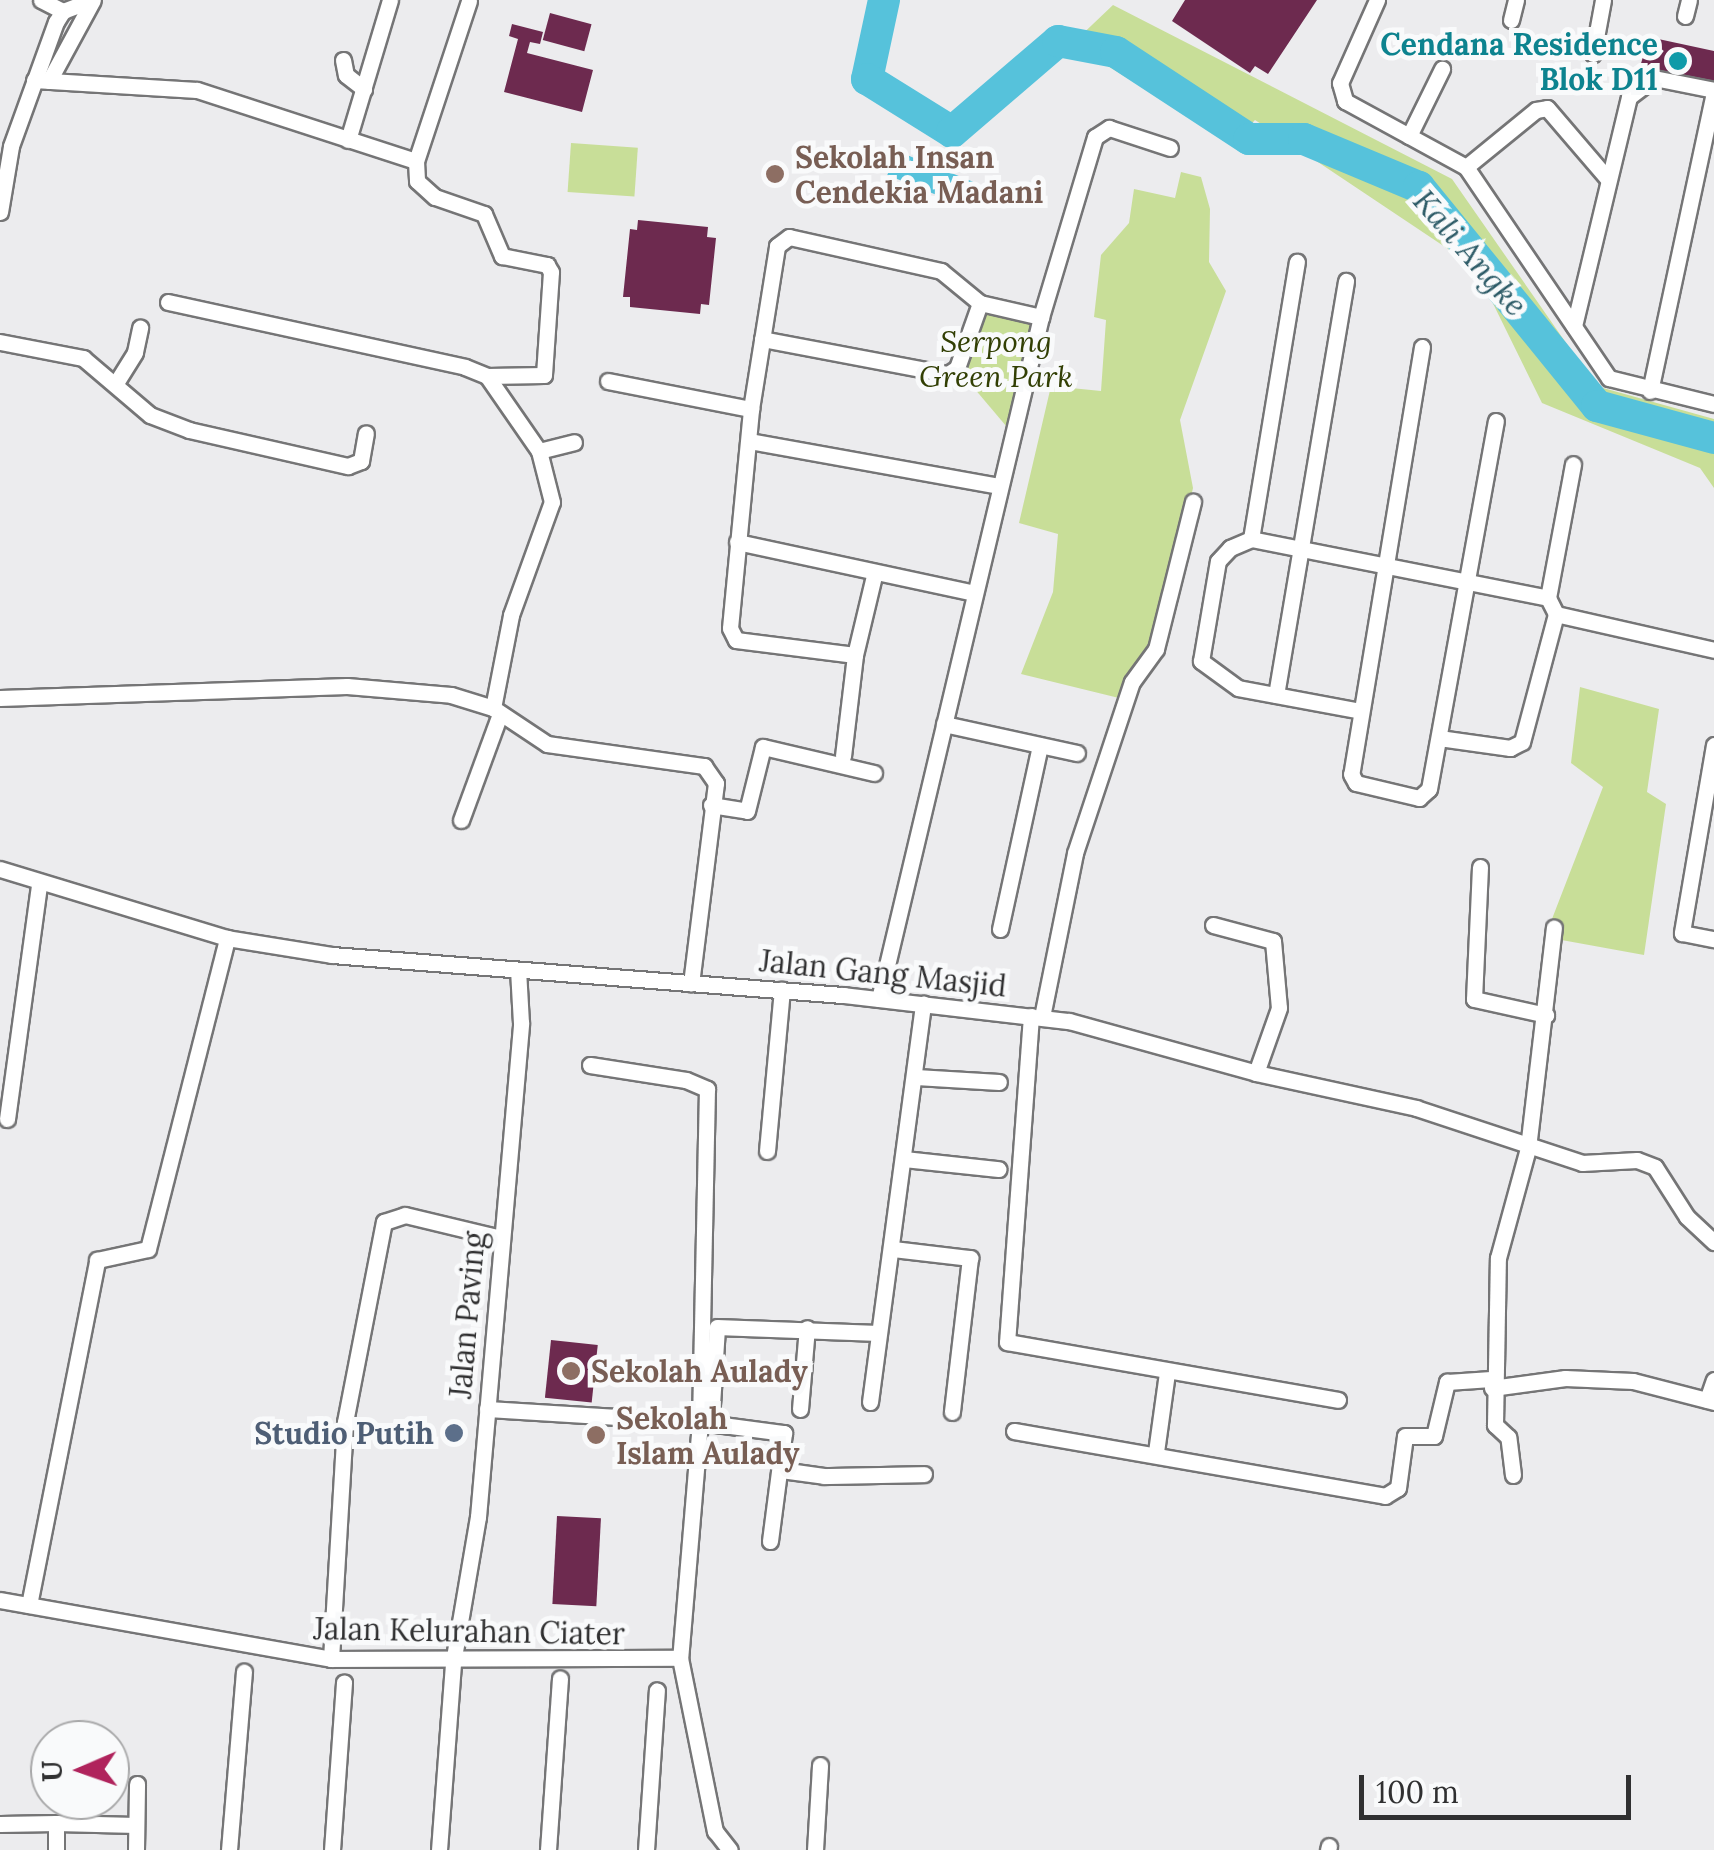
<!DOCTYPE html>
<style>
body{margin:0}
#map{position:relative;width:1714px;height:1850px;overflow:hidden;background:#ececee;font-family:Lora,serif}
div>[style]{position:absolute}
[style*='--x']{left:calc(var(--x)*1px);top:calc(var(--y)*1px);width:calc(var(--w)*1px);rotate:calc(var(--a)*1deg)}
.green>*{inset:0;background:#c8de98;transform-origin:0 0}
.water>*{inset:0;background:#56c2db;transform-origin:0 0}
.river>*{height:32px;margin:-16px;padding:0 16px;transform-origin:16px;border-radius:16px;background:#56c2db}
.building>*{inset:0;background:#6d2a4f;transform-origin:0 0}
.roads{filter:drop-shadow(2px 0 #757576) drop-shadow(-2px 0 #757576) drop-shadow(0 2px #757576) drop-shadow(0 -2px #757576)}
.street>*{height:15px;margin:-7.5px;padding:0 7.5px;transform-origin:7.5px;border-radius:7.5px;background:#fff}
.dots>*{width:28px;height:28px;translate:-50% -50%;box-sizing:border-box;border:5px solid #f9fafb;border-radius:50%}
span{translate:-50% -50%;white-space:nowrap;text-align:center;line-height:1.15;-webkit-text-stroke:10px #f9fafb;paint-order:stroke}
.culture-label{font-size:30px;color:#0d838f;font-weight:700}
.right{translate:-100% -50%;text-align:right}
.education-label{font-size:30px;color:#785e54;font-weight:700}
.left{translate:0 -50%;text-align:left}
.park-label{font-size:30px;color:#323f04;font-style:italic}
.street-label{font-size:30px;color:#303031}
.service-label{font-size:30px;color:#4e5e75;font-weight:700}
.water-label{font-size:32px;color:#2d5b67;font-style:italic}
.north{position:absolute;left:30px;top:1720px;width:100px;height:100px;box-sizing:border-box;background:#f9fafb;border:2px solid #a9a9aa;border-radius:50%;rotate:268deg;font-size:28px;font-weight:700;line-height:40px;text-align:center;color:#303031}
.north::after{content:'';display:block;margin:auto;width:35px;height:45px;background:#b0235c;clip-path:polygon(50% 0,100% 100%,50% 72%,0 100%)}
.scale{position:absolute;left:1359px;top:1775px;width:272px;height:45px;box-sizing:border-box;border:5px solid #303031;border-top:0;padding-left:12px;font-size:30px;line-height:35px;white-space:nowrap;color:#303031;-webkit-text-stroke:8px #f9fafb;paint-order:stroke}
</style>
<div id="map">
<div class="green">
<div style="clip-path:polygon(1113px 5px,1452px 179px,1596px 386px,1714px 419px,1714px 488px,1700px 468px,1542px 403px,1475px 267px,1255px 120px,1233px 143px,1072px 44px)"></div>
<div style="left:571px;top:143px;width:67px;height:49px;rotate:4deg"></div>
<div style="clip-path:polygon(1181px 172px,1201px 177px,1210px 209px,1209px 262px,1226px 291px,1180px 420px,1193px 488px,1155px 654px,1144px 668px,1145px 682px,1123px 699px,1021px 674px,1053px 592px,1058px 534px,1019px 523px,1051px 386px,1101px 391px,1106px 320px,1094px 317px,1101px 255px,1129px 223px,1134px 189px,1175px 198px)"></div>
<div style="clip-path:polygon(980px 303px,1041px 317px,1012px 433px,957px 368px)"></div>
<div style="clip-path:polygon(1580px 687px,1659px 709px,1647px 792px,1666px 804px,1644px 955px,1545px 937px,1603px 787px,1571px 763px)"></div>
</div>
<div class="water">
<div style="left:897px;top:151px;width:84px;height:26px;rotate:22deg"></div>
</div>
<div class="river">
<div style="--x:884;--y:0;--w:81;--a:102.1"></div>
<div style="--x:867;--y:79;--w:100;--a:31.9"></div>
<div style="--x:952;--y:132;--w:140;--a:-40.6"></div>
<div style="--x:1058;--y:41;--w:59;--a:10.7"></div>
<div style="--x:1116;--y:52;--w:159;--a:33.2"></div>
<div style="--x:1249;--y:139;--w:55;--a:0"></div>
<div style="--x:1304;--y:139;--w:125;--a:22.7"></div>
<div style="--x:1419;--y:187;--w:282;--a:50.9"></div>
<div style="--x:1597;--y:406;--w:121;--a:15.3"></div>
</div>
<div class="building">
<div style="clip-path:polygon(1185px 0,1317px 0,1268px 74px,1255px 66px,1250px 73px,1172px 21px)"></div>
<div style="left:550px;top:13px;width:43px;height:28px;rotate:15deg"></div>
<div style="clip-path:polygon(512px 24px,543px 32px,540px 44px,530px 42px,527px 53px,593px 70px,582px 112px,504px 92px,518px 39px,509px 36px)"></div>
<div style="clip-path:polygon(1649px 37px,1714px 51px,1714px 88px,1639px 70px)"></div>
<div style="clip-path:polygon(638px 220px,708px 227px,707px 237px,716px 238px,709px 305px,701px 304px,700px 314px,630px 307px,630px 297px,623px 297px,630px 229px,637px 230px)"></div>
<div style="left:551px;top:1340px;width:47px;height:58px;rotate:6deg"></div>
<div style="left:557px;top:1516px;width:44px;height:88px;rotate:3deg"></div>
</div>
<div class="roads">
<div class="street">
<div style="--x:41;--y:0;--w:25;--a:27"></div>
<div style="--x:1377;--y:0;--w:91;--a:114"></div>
<div style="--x:1340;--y:83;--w:19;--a:74"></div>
<div style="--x:1345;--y:101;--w:138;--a:28.6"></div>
<div style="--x:1466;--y:167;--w:255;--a:55.9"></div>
<div style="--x:1609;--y:378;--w:108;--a:13.9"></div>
<div style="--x:469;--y:1;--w:169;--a:108.3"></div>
<div style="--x:416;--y:161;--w:20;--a:87"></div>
<div style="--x:417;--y:181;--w:24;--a:42"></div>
<div style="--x:435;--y:197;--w:52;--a:19.1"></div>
<div style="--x:484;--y:214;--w:46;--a:66.8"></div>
<div style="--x:502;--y:256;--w:46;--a:11.3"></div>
<div style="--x:547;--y:265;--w:8;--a:60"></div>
<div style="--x:551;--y:272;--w:103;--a:93.9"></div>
<div style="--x:544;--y:375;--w:57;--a:179"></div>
<div style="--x:1685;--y:16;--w:16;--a:-76"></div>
<div style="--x:1511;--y:20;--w:21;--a:-76"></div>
<div style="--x:1593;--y:54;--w:55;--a:-79.5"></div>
<div style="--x:343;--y:60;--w:15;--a:79"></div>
<div style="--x:346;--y:75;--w:23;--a:38"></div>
<div style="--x:34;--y:80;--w:163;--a:3.5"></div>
<div style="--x:197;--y:90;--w:230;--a:18"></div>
<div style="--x:49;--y:81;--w:92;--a:-61.5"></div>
<div style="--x:1409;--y:136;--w:75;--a:-63.8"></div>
<div style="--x:348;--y:140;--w:146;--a:-73.3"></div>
<div style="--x:1466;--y:167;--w:90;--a:-39.2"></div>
<div style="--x:1536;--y:110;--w:11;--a:-10"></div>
<div style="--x:1547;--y:108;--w:92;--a:49.4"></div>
<div style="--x:0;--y:212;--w:67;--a:-80.5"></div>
<div style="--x:11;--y:146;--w:132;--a:-70.1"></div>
<div style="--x:56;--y:22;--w:13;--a:-58"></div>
<div style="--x:63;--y:11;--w:31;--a:-21"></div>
<div style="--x:168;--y:302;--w:304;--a:12.3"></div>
<div style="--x:465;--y:367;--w:24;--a:22"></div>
<div style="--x:487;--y:376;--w:91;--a:55.3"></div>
<div style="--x:539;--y:451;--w:36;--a:-14"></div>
<div style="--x:1574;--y:326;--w:236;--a:-76.5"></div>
<div style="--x:1629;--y:97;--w:31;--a:-37"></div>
<div style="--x:1654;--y:78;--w:61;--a:11.3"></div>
<div style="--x:762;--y:339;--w:189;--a:10.7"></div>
<div style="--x:948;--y:374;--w:11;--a:-34"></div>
<div style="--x:957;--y:368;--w:69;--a:-70.5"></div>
<div style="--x:0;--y:342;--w:85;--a:10.9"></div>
<div style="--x:83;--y:358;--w:88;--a:40.4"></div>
<div style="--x:150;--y:415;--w:42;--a:21"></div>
<div style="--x:189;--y:430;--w:163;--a:12.8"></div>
<div style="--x:348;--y:466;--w:14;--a:-21"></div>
<div style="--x:361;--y:461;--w:28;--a:-80"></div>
<div style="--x:1422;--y:347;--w:433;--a:99.4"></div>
<div style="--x:1351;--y:774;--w:10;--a:61"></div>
<div style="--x:1356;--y:783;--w:65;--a:13.4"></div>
<div style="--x:1419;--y:798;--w:13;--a:-42"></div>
<div style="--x:1429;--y:789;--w:374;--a:-79.7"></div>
<div style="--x:608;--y:381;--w:146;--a:11.1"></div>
<div style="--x:116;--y:383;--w:36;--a:-58"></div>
<div style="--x:135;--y:352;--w:25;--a:-78"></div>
<div style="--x:1650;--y:391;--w:305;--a:-77.9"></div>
<div style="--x:749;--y:441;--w:253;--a:10.2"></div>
<div style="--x:1251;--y:539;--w:281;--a:-80.6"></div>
<div style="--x:737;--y:542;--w:242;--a:12.1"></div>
<div style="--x:1548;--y:598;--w:136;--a:-79.4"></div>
<div style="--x:855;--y:655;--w:120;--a:-172.8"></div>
<div style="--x:736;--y:640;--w:13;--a:-117"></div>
<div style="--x:730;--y:628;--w:220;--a:-84.5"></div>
<div style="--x:751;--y:409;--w:165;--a:-80.9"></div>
<div style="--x:777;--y:246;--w:15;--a:-37"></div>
<div style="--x:789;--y:237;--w:156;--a:12.6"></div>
<div style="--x:941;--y:271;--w:50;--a:39.4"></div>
<div style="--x:980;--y:303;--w:63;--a:12.9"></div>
<div style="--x:1276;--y:695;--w:420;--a:-80.4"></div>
<div style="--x:0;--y:698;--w:347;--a:-2"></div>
<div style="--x:347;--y:686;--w:104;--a:4.9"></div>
<div style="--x:451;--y:695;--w:44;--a:17.2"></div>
<div style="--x:493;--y:708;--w:65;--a:33.7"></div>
<div style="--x:547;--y:744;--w:159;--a:8"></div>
<div style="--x:704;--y:766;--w:21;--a:55"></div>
<div style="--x:716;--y:783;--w:202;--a:97.1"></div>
<div style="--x:493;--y:708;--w:95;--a:-79"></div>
<div style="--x:511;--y:615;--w:120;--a:-70.1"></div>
<div style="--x:552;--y:502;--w:53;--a:-104.3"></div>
<div style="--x:1361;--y:711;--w:125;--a:-169.4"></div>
<div style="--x:1238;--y:688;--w:46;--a:-143.9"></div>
<div style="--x:1201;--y:661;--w:101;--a:-80.4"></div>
<div style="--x:1218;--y:561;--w:18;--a:-47"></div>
<div style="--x:1230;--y:548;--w:23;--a:-23"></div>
<div style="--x:1251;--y:539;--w:303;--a:11.2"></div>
<div style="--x:1548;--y:598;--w:18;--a:63"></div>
<div style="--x:1556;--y:614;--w:162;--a:12.8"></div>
<div style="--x:944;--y:724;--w:136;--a:12.3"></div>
<div style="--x:1439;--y:738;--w:72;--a:8"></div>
<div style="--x:1510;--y:748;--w:13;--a:-27"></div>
<div style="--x:1522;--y:742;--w:132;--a:-75.1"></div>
<div style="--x:1714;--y:745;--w:191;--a:99.7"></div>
<div style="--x:1682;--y:933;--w:33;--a:11"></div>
<div style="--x:843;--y:756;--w:102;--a:-83.2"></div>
<div style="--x:855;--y:655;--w:85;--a:-76.5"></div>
<div style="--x:711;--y:805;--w:36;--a:9"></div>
<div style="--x:747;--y:811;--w:66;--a:-76"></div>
<div style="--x:763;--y:747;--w:114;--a:13.2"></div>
<div style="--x:461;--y:820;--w:113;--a:-69.8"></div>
<div style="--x:1480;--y:867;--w:132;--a:92.6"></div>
<div style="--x:1474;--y:999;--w:74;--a:12.5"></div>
<div style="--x:0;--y:869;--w:237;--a:16.9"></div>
<div style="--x:227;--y:938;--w:106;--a:9.2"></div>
<div style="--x:332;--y:955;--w:513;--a:4.48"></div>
<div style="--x:843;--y:995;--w:227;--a:6.6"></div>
<div style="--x:1069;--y:1021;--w:194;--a:15.5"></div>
<div style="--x:1256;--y:1073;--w:164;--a:12.3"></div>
<div style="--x:1416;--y:1108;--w:175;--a:18.3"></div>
<div style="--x:1582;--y:1163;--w:55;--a:-3.1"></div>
<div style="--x:1637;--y:1160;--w:19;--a:21"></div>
<div style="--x:1655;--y:1167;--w:59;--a:57.4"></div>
<div style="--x:1687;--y:1217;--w:37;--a:43"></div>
<div style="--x:1213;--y:925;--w:62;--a:14.9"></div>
<div style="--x:1273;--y:941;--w:67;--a:84.9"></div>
<div style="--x:1279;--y:1008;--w:69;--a:109.5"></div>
<div style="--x:1000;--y:929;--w:188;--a:-77.7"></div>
<div style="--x:879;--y:999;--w:701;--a:-76.64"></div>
<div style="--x:1041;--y:317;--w:188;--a:-73.3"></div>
<div style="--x:1095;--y:137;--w:17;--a:-33"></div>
<div style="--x:1109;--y:128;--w:64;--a:18.2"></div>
<div style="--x:1031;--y:1016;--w:327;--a:94.2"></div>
<div style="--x:1007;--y:1342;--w:336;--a:9.9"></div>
<div style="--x:1042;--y:1017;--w:167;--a:-78.6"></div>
<div style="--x:1075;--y:853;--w:180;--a:-71.6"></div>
<div style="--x:1132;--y:682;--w:41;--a:-54"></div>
<div style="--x:1156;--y:649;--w:152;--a:-75.9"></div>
<div style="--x:590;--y:1065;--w:97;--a:8.9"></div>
<div style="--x:686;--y:1080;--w:23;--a:23"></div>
<div style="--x:707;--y:1089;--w:333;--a:91.2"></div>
<div style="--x:700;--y:1422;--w:85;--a:7.5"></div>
<div style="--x:784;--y:1433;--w:109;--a:97.4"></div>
<div style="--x:916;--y:1077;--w:83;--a:3.4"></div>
<div style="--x:7;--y:1119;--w:237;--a:-82.2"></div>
<div style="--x:767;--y:1151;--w:162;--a:-84.7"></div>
<div style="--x:904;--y:1159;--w:95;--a:6.1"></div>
<div style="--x:893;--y:1249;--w:78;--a:6.7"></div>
<div style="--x:970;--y:1258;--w:155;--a:96.7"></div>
<div style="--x:1492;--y:1388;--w:74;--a:-7.8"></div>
<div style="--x:1565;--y:1378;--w:68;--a:2.5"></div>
<div style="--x:1633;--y:1381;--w:84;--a:14.5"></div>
<div style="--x:1707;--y:1400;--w:21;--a:-71"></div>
<div style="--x:870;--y:1402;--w:402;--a:-82.4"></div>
<div style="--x:712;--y:1405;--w:78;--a:-86.3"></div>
<div style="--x:717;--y:1327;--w:161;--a:2.1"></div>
<div style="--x:487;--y:1409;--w:213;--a:3.5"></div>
<div style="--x:700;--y:1422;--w:237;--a:94.8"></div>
<div style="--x:800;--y:1409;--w:81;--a:-85.1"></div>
<div style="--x:1014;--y:1431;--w:377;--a:9.9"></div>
<div style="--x:1385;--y:1496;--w:15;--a:-32"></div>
<div style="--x:1398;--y:1488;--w:52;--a:-82.3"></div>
<div style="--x:1405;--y:1436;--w:29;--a:0"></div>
<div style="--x:1434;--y:1436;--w:56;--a:-76.5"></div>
<div style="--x:1447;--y:1382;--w:44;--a:-3.9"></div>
<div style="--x:1156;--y:1452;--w:80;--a:-82.1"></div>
<div style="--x:781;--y:1470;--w:43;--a:7.9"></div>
<div style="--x:824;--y:1476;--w:100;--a:-1.1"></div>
<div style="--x:1513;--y:1475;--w:38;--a:-97"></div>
<div style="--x:1508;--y:1437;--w:18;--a:-137"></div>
<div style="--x:1495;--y:1425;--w:167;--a:-89"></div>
<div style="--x:1498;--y:1258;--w:114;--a:-74.7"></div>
<div style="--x:1528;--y:1148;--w:222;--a:-83.3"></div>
<div style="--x:0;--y:1600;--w:336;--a:10.1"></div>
<div style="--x:331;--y:1659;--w:349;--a:-0.2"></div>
<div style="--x:680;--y:1658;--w:177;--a:78.6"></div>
<div style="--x:715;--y:1831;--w:24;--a:52"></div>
<div style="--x:29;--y:1605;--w:352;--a:-78.8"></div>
<div style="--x:97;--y:1260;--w:52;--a:-12.2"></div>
<div style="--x:148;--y:1249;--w:321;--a:-75.7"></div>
<div style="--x:331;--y:1659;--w:237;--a:-86.6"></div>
<div style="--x:345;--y:1422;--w:204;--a:-79"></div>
<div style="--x:384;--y:1222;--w:22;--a:-18"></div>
<div style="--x:405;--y:1215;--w:99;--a:13.5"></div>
<div style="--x:0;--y:1824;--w:56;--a:-1"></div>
<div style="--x:56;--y:1850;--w:27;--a:-90"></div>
<div style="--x:56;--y:1823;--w:80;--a:1.4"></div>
<div style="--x:136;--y:1850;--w:66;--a:-89.1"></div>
<div style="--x:229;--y:1850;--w:179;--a:-85.2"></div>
<div style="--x:332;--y:1850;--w:168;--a:-85.9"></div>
<div style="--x:439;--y:1850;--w:188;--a:-85.7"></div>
<div style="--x:453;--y:1663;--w:148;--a:-80.3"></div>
<div style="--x:478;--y:1517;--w:496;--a:-85"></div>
<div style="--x:521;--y:1023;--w:53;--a:-93.2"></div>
<div style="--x:548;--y:1850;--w:172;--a:-86"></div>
<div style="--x:646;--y:1850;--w:160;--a:-86.1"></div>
<div style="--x:815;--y:1850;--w:85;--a:-86.6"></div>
<div style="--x:1328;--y:1850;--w:4;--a:-76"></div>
</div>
</div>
<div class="dots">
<div style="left:1678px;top:61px;background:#0f9aa8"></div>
<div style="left:775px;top:174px;background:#8d6e63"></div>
<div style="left:571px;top:1371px;background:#8d6e63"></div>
<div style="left:454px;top:1433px;background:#5c6f8a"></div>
<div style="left:596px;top:1435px;background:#8d6e63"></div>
</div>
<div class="culture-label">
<span class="right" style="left:1658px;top:61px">Cendana Residence<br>Blok D11</span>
</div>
<div class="education-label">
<span class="left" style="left:795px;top:174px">Sekolah Insan<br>Cendekia Madani</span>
<span class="left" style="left:591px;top:1371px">Sekolah Aulady</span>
<span class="left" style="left:616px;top:1435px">Sekolah<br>Islam Aulady</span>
</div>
<div class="park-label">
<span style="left:996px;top:358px">Serpong<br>Green Park</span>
</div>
<div class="street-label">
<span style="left:883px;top:973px;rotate:6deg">Jalan Gang Masjid</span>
<span style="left:467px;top:1315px;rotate:-85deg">Jalan Paving</span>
<span style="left:469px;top:1631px;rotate:1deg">Jalan Kelurahan Ciater</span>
</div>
<div class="service-label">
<span class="right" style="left:434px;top:1433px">Studio Putih</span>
</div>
<div class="water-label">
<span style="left:1470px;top:253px;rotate:49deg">Kali Angke</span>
</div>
<div class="north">U</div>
<div class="scale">100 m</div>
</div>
